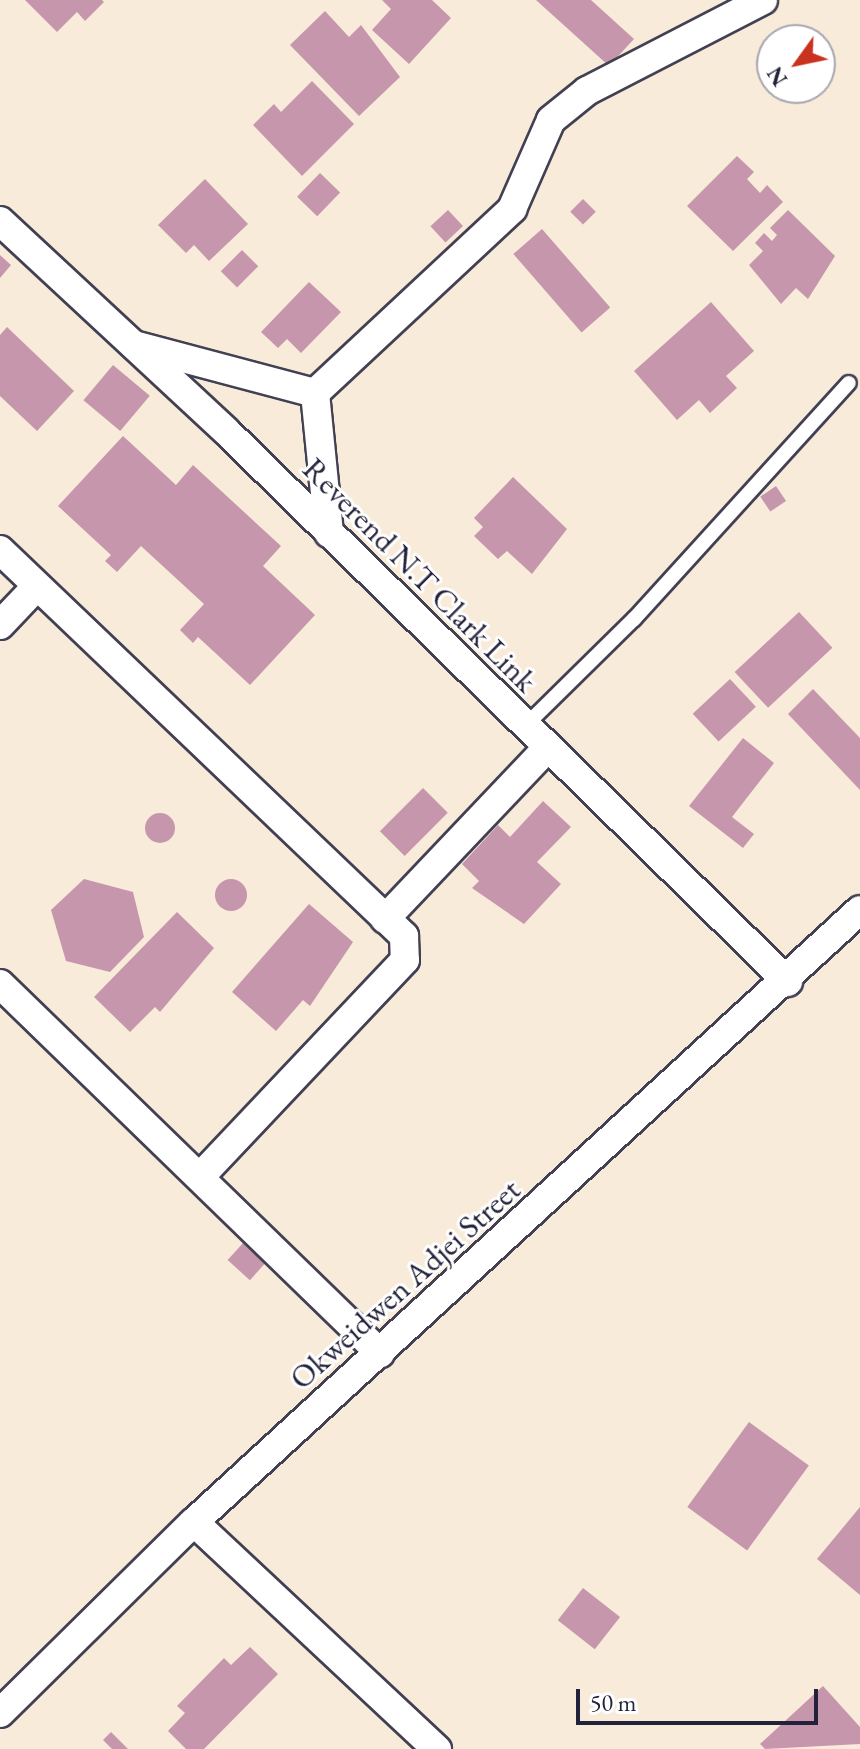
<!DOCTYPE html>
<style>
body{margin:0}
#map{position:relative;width:860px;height:1749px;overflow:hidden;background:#f9ebda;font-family:"EB Garamond",serif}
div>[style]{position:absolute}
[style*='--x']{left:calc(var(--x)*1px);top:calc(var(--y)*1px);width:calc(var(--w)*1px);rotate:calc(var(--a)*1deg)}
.building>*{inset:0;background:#c696ac;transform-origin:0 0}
.round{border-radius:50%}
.roads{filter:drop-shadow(2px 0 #424053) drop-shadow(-2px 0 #424053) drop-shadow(0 2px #424053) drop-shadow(0 -2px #424053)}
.service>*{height:14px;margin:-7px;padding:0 7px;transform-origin:7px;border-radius:7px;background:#fff}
.minor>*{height:28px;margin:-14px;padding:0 14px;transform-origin:14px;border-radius:14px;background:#fff}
span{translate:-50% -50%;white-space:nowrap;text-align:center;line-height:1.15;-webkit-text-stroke:6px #fff;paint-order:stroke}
.street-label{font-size:32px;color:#22223b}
.north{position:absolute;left:756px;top:24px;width:80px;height:80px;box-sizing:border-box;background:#fff;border:2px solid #a7a7b1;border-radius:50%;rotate:237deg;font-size:22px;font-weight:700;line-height:32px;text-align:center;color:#22223b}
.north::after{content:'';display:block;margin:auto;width:28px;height:36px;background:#c8321e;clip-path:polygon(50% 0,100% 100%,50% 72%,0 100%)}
.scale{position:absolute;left:576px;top:1689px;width:242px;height:36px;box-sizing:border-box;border:4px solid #22223b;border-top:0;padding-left:10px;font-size:24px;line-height:28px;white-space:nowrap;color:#22223b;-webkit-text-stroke:6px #fff;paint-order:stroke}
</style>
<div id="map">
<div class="building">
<div style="clip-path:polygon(25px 0,102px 0,104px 2px,85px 21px,77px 12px,57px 32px)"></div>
<div style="clip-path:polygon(382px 0,432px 0,451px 18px,409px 64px,372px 30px,391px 9px)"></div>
<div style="clip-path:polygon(536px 0,591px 0,634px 39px,609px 66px)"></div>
<div style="clip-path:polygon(325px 11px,349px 37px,361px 25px,400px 77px,359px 116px,290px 45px)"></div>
<div style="clip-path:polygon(312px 81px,354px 124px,302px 176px,253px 125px,274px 104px,281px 112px)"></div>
<div style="clip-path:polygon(737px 156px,754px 172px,747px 179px,760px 193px,767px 185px,783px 202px,733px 251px,687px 206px)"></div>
<div style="left:320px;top:173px;width:28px;height:33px;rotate:44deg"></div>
<div style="clip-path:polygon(205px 179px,248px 224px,209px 261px,194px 245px,186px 253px,158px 225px)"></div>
<div style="left:583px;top:199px;width:18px;height:18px;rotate:45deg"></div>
<div style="left:448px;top:210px;width:22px;height:24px;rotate:47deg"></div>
<div style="clip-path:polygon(788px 210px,835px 256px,808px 299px,796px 288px,781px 304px,749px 265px,763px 251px,755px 243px,764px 233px,772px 241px,777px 235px,770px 228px)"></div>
<div style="left:542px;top:229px;width:104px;height:38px;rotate:49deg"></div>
<div style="left:242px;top:250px;width:23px;height:30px;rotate:45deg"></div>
<div style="clip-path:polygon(0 255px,11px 265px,0 278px)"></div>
<div style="clip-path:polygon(309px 282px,341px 312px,301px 353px,287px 339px,278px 348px,261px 332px)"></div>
<div style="clip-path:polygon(711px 302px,754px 351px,726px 376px,737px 388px,710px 413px,699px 400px,677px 420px,634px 371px)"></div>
<div style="clip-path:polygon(7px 327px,74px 391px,37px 431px,0 396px,0 335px)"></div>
<div style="left:113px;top:365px;width:48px;height:46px;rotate:40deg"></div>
<div style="clip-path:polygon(123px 436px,176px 485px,193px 465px,281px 546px,263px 566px,315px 615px,250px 685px,198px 637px,193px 643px,180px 630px,204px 604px,141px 546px,117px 572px,105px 561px,111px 555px,58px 506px)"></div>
<div style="clip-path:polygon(513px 477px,567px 529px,532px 574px,507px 551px,498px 559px,474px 536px,483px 527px,474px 518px)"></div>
<div style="left:776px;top:486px;width:18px;height:19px;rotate:56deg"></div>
<div style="left:799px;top:612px;width:49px;height:88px;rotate:47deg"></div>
<div style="left:730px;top:679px;width:38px;height:51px;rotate:47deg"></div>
<div style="clip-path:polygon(813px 689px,860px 738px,860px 790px,788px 714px)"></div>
<div style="clip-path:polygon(743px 738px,774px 763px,732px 817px,754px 834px,743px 848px,689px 806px)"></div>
<div style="left:423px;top:788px;width:35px;height:61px;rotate:45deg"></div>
<div style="clip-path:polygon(543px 801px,571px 827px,537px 862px,561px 884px,524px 924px,472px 888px,479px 881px,462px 864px,498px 825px,510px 837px)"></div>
<div class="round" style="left:145px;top:813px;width:30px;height:30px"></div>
<div style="clip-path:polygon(84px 879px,133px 892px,144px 937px,110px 972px,66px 961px,51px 910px)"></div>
<div class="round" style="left:215px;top:879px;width:32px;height:32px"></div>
<div style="clip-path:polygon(309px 904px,353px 942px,310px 1006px,303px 1000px,276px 1031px,232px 992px)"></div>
<div style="clip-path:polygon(177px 912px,214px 948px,160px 1012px,155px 1007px,130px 1032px,94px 997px)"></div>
<div style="left:243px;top:1243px;width:30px;height:23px;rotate:42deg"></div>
<div style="left:749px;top:1422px;width:74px;height:105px;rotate:36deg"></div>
<div style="clip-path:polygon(860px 1507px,860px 1595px,817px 1559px)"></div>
<div style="left:583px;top:1588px;width:47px;height:41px;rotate:38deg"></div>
<div style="clip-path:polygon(250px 1647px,278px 1674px,204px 1749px,186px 1749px,168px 1731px,185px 1713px,177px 1706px,224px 1658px,231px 1665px)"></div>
<div style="clip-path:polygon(823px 1686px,860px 1727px,860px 1744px,765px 1749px,760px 1744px)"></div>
<div style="clip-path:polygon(111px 1732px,128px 1749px,112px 1749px,103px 1740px)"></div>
</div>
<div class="roads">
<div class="service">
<div style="--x:525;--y:726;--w:153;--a:-44.5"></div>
<div style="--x:634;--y:619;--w:319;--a:-47.7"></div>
</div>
<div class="minor">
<div style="--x:0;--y:221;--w:309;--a:42.9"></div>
<div style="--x:226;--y:431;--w:787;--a:44.43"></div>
<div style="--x:134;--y:345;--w:187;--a:14.9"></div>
<div style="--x:315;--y:393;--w:270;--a:-43"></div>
<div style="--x:512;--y:209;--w:97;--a:-66.3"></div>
<div style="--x:551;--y:120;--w:46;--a:-38.9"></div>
<div style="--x:587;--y:91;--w:198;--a:-27.3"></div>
<div style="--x:315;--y:393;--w:141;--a:84.3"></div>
<div style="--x:0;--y:550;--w:559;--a:43.69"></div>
<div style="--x:404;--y:936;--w:24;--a:88"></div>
<div style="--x:405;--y:960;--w:296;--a:133.4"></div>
<div style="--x:0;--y:625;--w:52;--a:-46.5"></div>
<div style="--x:385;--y:919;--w:236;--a:-46.5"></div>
<div style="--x:0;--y:984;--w:530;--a:44.16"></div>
<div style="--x:194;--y:1522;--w:333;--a:43.1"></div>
<div style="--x:0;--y:1713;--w:272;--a:-44.6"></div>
<div style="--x:194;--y:1522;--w:904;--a:-42.58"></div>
</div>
</div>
<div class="street-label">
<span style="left:420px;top:575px;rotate:45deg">Reverend N.T Clark Link</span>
<span style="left:405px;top:1284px;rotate:-42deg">Okweidwen Adjei Street</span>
</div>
<div class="north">N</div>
<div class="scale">50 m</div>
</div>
